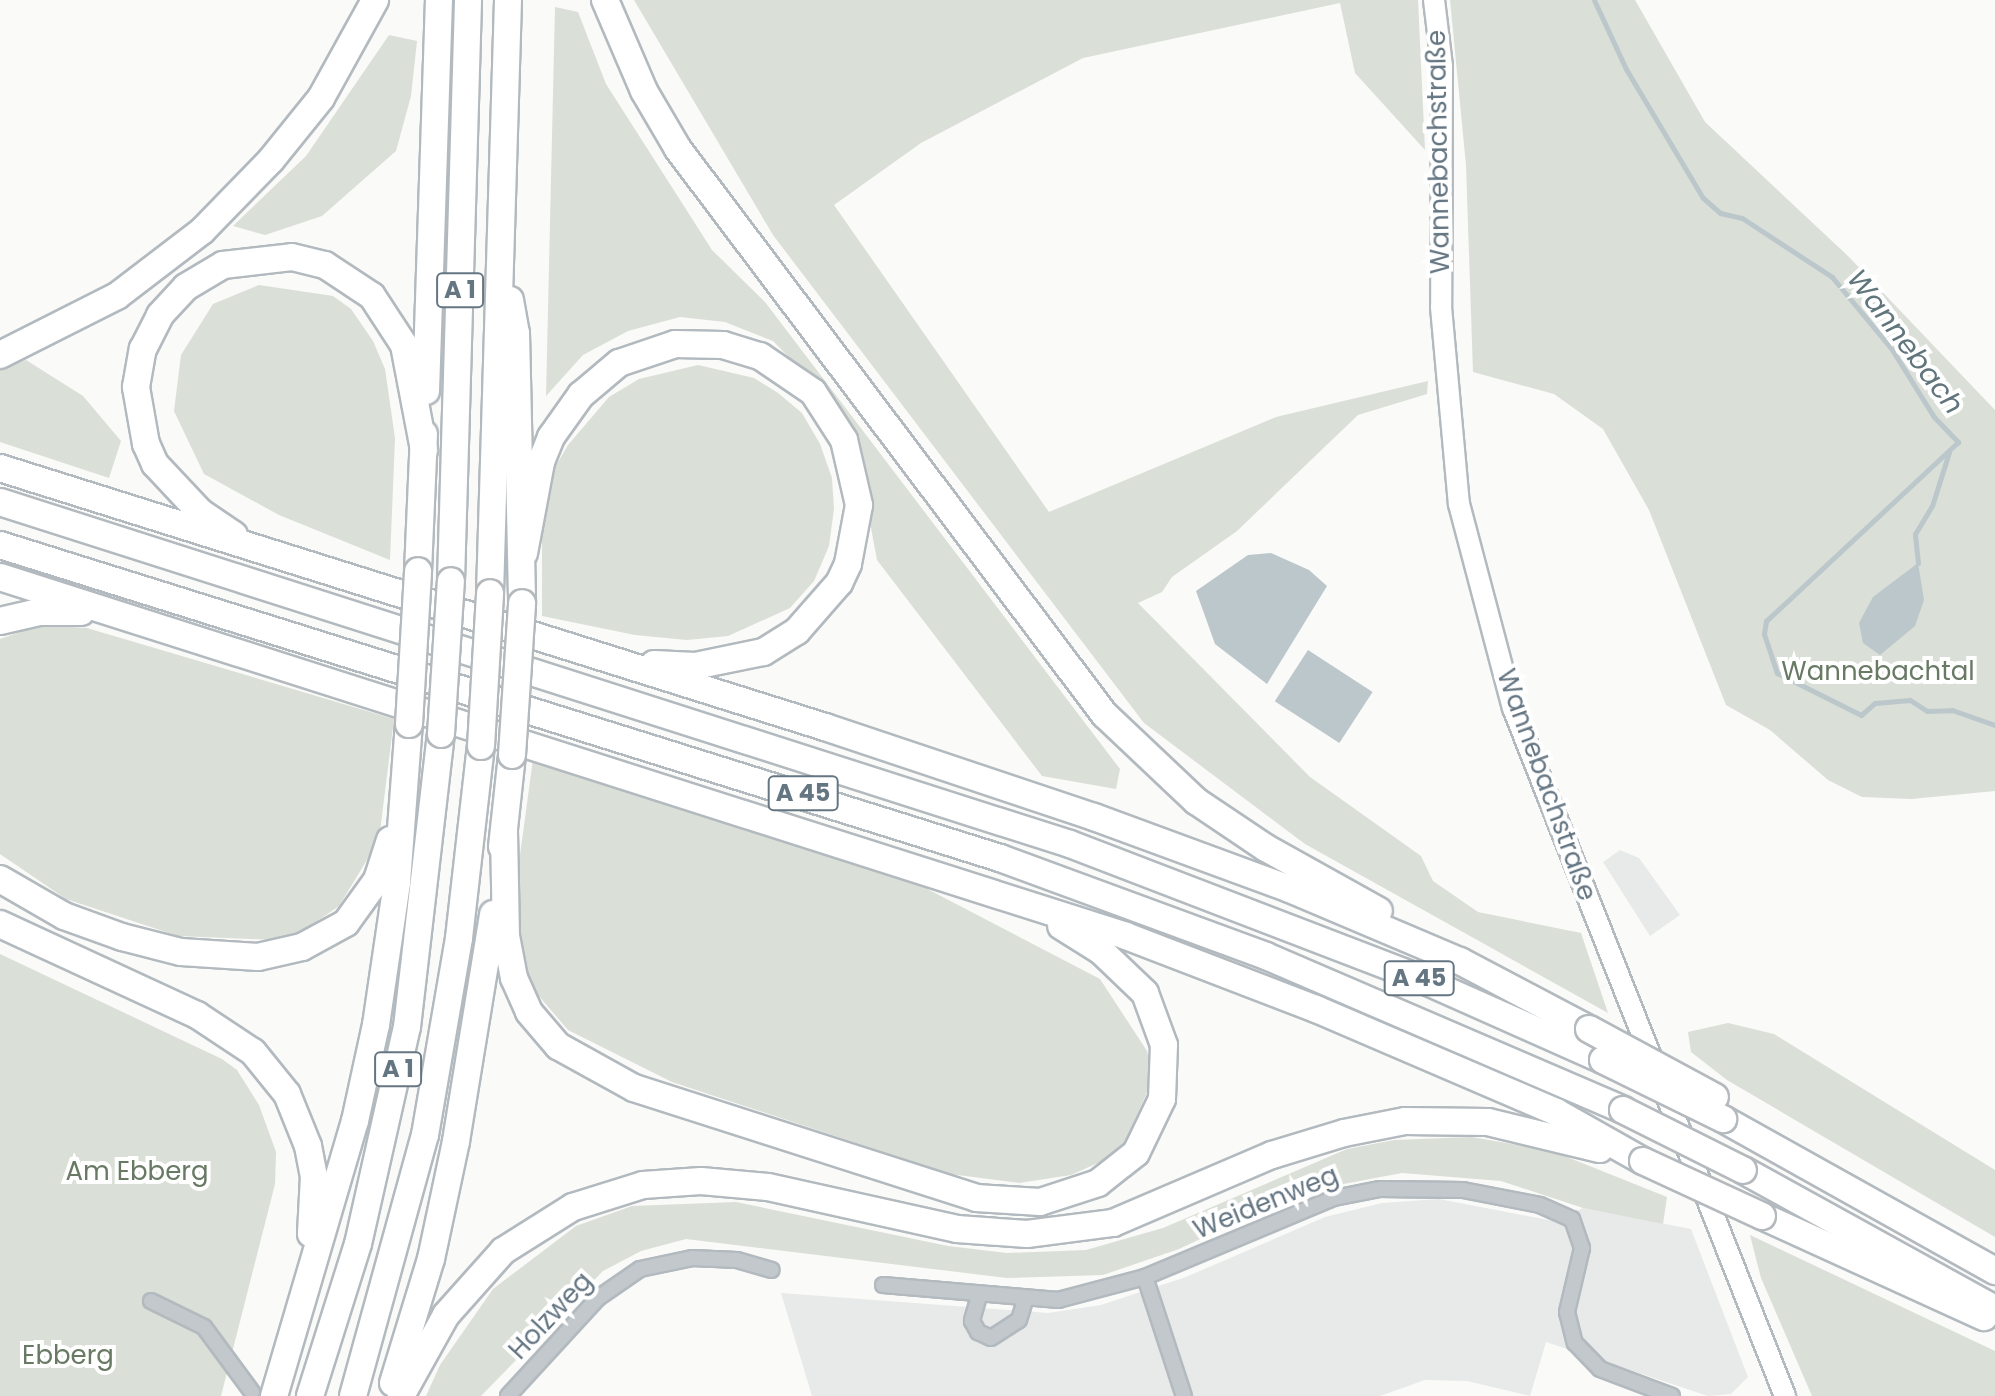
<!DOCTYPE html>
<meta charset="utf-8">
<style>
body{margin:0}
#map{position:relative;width:1995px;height:1396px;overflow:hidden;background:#fafaf8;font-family:Poppins,sans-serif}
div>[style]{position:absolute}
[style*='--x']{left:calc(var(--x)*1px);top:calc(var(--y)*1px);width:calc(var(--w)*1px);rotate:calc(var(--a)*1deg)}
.built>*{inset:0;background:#e8e9e9}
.green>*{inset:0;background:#dadfd7}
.water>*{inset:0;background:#bbc7cb;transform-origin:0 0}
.stream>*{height:5px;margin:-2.5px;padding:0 2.5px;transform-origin:2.5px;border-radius:2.5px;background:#bbc7cb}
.roads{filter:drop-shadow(2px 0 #b3babf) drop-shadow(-2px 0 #b3babf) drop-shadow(0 2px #b3babf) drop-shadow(0 -2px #b3babf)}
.street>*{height:14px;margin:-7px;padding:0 7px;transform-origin:7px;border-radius:7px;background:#c3c8cc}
.secondary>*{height:20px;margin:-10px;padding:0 10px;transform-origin:10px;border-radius:10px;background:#fff}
.highway>*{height:26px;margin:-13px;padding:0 13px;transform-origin:13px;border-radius:13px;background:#fff}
.bridges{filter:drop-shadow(2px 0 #b4b9bd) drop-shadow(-2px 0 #b4b9bd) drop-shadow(0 2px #b4b9bd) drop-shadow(0 -2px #b4b9bd)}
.highway-bridge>*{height:26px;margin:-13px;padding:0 13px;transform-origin:13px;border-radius:13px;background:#fff}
span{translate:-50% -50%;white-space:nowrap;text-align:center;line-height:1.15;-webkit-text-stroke:8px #fff;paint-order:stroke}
.shield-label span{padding:2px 6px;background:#fff;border:2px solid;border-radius:6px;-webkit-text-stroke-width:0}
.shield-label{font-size:24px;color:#657683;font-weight:700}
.street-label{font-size:26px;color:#657683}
.park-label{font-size:26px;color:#687a64}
.water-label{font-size:28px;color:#60757c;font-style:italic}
</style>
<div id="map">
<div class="built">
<div style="clip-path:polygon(1620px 850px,1639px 858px,1680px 915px,1650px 936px,1603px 862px)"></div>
<div style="clip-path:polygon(1439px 1199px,1554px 1221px,1583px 1208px,1691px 1229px,1748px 1377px,1731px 1394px,1708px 1396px,1546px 1342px,1530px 1396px,1467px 1381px,1425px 1380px,1380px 1396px,812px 1396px,781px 1293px,1048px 1313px,1101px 1305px,1186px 1277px,1325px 1217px,1382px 1203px)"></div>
</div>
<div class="green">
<div style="clip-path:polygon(634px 0,1418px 0,1425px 150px,1355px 73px,1340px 3px,1083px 58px,921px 143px,834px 205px,1049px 512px,1276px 417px,1428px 381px,1427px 394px,1358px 415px,1237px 531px,1172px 577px,1162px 592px,1138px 603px,1310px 777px,1421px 856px,1433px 881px,1478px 912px,1581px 933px,1608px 1013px,1305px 844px,1144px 723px,773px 235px)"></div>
<div style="clip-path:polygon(1450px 0,1635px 0,1705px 122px,1848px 256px,1995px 410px,1995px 791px,1911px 799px,1862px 797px,1828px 780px,1770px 730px,1726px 705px,1649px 510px,1603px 429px,1554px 394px,1473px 372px,1466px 165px)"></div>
<div style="clip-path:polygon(555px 7px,578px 12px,606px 84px,712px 250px,765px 302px,1120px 769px,1116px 789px,1042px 776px,877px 560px,855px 442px,831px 400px,773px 341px,725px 322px,680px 317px,628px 331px,583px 355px,546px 396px)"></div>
<div style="clip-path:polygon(389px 35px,417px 41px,411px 96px,396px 151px,322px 216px,265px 235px,233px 226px,306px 156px)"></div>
<div style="clip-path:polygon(259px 285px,333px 296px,351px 309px,373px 341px,385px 369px,395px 438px,390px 560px,279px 515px,204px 474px,174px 411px,181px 355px,213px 304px)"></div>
<div style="clip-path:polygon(26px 360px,83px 396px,121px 441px,109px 478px,0 442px,0 369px)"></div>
<div style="clip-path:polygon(698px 365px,754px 378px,778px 393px,802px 413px,820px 444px,832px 478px,834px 509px,829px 546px,814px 581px,790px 608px,728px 636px,687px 640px,635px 635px,542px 616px,542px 514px,554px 469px,568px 445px,609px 397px,639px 379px)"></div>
<div style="clip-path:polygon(41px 625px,87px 628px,394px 719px,379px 840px,339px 906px,303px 931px,276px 940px,178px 936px,66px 899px,0 854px,0 639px)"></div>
<div style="clip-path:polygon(533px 759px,912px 881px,1100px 979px,1147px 1051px,1153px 1079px,1120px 1153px,1071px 1175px,1019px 1183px,950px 1174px,672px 1082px,568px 1030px,532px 988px,520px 954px,515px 892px)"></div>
<div style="clip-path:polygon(0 954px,222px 1059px,237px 1070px,259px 1105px,276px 1152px,275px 1184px,221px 1396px,0 1396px)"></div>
<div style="clip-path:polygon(1728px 1023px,1774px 1034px,1995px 1170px,1995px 1237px,1727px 1080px,1691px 1052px,1688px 1032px)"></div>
<div style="clip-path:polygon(1472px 1137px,1552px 1151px,1667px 1197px,1663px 1224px,1583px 1208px,1501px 1181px,1402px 1173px,1301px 1192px,1179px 1249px,1103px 1275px,1007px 1278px,686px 1239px,641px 1251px,603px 1271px,481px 1396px,426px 1396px,440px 1365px,493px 1289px,576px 1226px,632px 1206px,736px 1202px,948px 1246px,1007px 1253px,1086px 1250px,1163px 1228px,1347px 1149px,1394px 1140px)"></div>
<div style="clip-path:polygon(1750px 1235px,1995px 1351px,1995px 1396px,1812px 1396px,1761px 1278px)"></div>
</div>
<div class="water">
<div style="clip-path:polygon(1271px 553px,1309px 570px,1327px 586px,1267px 684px,1215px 644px,1196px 591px,1248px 555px)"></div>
<div style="clip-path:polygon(1918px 563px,1924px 600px,1915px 626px,1880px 655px,1863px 643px,1859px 623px,1873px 597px)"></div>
<div style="left:1308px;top:650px;width:77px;height:61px;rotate:33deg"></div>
</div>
<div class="stream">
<div style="--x:1594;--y:0;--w:76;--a:65.1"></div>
<div style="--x:1626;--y:69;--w:150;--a:59.2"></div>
<div style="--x:1703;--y:198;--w:23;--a:41"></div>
<div style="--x:1720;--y:213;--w:23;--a:13"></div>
<div style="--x:1742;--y:218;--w:108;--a:33.2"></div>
<div style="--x:1832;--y:277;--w:92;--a:50.3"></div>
<div style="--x:1891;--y:348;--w:81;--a:58.1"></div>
<div style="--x:1934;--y:417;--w:35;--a:46"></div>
<div style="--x:1958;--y:442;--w:262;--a:137"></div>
<div style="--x:1766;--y:621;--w:13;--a:99"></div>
<div style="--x:1764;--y:634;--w:41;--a:71.6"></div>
<div style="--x:1777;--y:673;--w:94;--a:26.6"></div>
<div style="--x:1861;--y:715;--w:18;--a:-41"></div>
<div style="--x:1875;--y:703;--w:35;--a:-5"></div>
<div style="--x:1910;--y:700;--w:20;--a:33"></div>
<div style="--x:1927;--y:711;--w:25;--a:-2"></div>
<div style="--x:1952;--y:710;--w:46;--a:19.2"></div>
<div style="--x:1918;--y:563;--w:29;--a:-96"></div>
<div style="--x:1915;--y:534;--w:33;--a:-59"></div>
<div style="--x:1932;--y:506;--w:57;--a:-72.5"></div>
</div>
<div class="roads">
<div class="street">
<div style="--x:1145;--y:1277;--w:125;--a:71.9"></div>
<div style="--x:883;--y:1285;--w:176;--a:4.9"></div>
<div style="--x:1058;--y:1300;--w:90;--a:-14.8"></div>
<div style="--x:1145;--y:1277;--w:205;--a:-22.7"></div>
<div style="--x:1334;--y:1198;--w:47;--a:-11.1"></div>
<div style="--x:1380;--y:1189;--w:83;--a:0.7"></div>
<div style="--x:1463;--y:1190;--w:78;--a:11"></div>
<div style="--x:1540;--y:1205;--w:35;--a:24"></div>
<div style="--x:1572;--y:1219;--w:31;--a:71"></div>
<div style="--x:1582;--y:1248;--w:66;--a:103.2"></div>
<div style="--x:1567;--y:1312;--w:32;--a:76"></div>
<div style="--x:1575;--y:1343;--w:36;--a:46"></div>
<div style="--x:1600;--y:1369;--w:77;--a:20.6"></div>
<div style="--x:979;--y:1296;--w:26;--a:106"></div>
<div style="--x:972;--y:1321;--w:13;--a:61"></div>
<div style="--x:978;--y:1332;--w:14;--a:25"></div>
<div style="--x:991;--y:1338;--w:33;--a:-33"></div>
<div style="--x:1019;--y:1320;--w:21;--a:-73"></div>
<div style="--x:151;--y:1301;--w:59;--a:26.1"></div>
<div style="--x:204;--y:1327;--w:81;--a:53.6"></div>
<div style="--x:508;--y:1396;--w:133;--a:-47.4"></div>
<div style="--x:598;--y:1298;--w:51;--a:-34.6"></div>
<div style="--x:640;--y:1269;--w:53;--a:-11.9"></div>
<div style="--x:692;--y:1258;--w:45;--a:2.5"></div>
<div style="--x:737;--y:1260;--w:36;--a:16"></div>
</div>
<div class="secondary">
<div style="--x:1434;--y:0;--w:66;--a:83.1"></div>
<div style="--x:1442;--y:66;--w:241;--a:90.2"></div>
<div style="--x:1441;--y:307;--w:198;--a:84.8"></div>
<div style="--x:1459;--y:504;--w:211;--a:75.2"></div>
<div style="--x:1513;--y:708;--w:740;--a:68.43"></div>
</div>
<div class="highway">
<div style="--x:605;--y:0;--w:99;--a:66.8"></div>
<div style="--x:644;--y:91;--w:67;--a:59.6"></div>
<div style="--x:678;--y:149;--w:708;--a:52.98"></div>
<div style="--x:1104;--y:714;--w:127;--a:43.4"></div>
<div style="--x:1196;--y:801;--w:84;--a:33.9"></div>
<div style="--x:1266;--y:848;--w:129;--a:29.1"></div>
<div style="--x:510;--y:300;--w:34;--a:80"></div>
<div style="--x:516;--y:333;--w:270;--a:88.7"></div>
<div style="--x:0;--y:355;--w:131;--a:-26.8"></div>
<div style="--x:117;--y:296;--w:107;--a:-37.4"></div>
<div style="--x:202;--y:231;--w:99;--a:-45.8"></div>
<div style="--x:271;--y:160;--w:80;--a:-51.1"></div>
<div style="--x:321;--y:98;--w:112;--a:-61.1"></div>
<div style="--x:426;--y:391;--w:391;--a:-88.1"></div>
<div style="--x:0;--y:468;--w:865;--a:17.43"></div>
<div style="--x:825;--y:727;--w:284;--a:18.5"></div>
<div style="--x:1094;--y:817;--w:209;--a:20.2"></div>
<div style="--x:1290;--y:889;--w:185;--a:23"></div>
<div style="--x:1460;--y:961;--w:146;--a:27.8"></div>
<div style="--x:0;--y:502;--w:1123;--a:17.73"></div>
<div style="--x:1070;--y:844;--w:368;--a:21"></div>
<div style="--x:1414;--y:976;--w:207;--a:24"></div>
<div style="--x:234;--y:535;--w:40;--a:-146"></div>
<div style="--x:201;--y:513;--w:67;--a:-133.2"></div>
<div style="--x:155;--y:464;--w:22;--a:-114"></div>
<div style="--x:146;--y:444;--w:58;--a:-100"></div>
<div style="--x:136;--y:387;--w:39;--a:-80"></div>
<div style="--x:143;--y:349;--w:38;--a:-63"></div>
<div style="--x:160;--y:315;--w:38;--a:-47"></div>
<div style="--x:186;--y:287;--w:43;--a:-30.7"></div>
<div style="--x:223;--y:265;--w:69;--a:-6.6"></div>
<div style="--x:292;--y:257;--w:34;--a:14"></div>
<div style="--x:325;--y:265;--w:56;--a:33.4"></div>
<div style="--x:372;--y:296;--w:59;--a:56.9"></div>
<div style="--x:404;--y:345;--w:107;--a:79.2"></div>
<div style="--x:0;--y:545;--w:1048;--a:17.38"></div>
<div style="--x:1000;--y:858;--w:283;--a:20.2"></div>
<div style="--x:1266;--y:956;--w:389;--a:23.3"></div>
<div style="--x:524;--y:553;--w:93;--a:-79.4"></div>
<div style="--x:541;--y:462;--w:27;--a:-68"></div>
<div style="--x:551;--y:437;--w:52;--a:-54.5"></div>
<div style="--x:581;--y:395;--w:50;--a:-40.1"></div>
<div style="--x:619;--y:363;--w:59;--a:-18.7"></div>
<div style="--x:675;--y:344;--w:48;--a:1.2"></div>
<div style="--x:723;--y:345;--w:39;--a:17"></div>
<div style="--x:760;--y:356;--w:64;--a:34.2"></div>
<div style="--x:813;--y:392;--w:57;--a:57.1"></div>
<div style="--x:844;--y:440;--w:67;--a:77"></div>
<div style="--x:859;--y:505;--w:60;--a:100.6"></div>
<div style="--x:848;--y:564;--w:21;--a:115"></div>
<div style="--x:839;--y:583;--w:64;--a:131.2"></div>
<div style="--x:797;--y:631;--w:40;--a:148"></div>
<div style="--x:763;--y:652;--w:69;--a:168.4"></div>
<div style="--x:695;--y:666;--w:41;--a:-177.2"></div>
<div style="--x:418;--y:571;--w:137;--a:-87.5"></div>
<div style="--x:0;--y:577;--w:1182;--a:17.68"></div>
<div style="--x:1126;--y:936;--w:204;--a:21"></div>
<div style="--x:1316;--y:1009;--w:261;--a:23.2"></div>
<div style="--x:1556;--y:1112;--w:100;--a:29.4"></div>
<div style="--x:451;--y:581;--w:581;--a:-88.32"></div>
<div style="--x:490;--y:593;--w:593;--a:-88.26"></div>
<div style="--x:0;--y:621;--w:40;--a:-13"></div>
<div style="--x:39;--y:612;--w:42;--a:0"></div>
<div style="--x:504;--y:832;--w:104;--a:88.9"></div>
<div style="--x:506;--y:936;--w:43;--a:79.2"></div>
<div style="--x:514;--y:978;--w:37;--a:66"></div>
<div style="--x:529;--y:1012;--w:45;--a:49.5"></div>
<div style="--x:558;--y:1046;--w:87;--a:28.9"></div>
<div style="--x:634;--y:1088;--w:359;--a:17.8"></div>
<div style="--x:976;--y:1198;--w:64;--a:3.6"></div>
<div style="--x:1040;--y:1202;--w:61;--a:-18.1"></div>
<div style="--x:1098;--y:1183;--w:48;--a:-38.3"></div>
<div style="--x:1136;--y:1153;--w:60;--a:-64.3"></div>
<div style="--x:1162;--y:1099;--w:54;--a:-87.9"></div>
<div style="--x:1164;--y:1045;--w:55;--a:-110.1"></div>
<div style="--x:1145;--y:993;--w:61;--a:-136.3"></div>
<div style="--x:1101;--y:951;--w:47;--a:-148"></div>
<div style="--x:502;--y:847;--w:93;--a:-83.8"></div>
<div style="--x:0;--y:879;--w:74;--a:30"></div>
<div style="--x:64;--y:916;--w:62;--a:19.9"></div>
<div style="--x:122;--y:937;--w:61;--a:14.3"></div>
<div style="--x:181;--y:952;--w:77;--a:3.7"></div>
<div style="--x:258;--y:957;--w:45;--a:-12.8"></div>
<div style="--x:302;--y:947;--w:50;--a:-28.6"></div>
<div style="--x:346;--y:923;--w:53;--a:-54.2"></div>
<div style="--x:377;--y:880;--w:42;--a:-72"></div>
<div style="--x:0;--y:924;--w:217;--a:24.8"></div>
<div style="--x:197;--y:1015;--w:67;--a:33.5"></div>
<div style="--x:253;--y:1052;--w:54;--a:51"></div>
<div style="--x:287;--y:1094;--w:56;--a:68"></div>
<div style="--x:308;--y:1146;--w:31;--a:79"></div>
<div style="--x:314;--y:1176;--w:58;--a:93"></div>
<div style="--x:1723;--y:1119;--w:312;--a:29.2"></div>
<div style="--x:1743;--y:1170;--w:288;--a:28.9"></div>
<div style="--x:1762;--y:1216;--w:244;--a:24.5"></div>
<div style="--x:393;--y:1383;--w:130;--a:-73"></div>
<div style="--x:431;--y:1259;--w:121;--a:-78"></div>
<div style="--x:456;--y:1141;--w:230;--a:-80.7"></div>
<div style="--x:274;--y:1396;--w:287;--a:-73.6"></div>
<div style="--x:355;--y:1121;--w:98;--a:-77.7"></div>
<div style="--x:376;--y:1025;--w:145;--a:-81.6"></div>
<div style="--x:397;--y:882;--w:158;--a:-85.7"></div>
<div style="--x:310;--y:1396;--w:159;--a:-72.5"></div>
<div style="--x:358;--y:1244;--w:222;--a:-77.3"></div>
<div style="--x:407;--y:1027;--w:295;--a:-83.4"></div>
<div style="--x:353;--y:1396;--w:271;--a:-74.6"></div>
<div style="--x:425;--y:1135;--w:200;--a:-80.2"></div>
<div style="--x:459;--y:938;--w:193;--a:-83.5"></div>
<div style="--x:401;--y:1396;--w:93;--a:-60.9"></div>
<div style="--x:446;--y:1315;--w:86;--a:-48.3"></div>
<div style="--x:503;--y:1251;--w:83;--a:-32.2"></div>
<div style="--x:573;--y:1207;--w:73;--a:-17.4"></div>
<div style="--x:643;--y:1185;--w:58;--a:-3.9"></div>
<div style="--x:701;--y:1181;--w:67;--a:5.1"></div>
<div style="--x:768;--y:1187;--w:194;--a:12.5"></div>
<div style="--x:957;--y:1229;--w:70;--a:4.1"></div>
<div style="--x:1027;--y:1234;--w:87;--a:-7.3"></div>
<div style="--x:1113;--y:1223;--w:173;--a:-23.2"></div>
<div style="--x:1272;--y:1155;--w:75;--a:-17"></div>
<div style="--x:1344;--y:1133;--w:62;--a:-11.1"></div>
<div style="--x:1405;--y:1121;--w:83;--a:0.7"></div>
<div style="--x:1488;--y:1122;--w:115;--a:13.6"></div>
</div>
</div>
<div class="bridges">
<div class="highway-bridge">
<div style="--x:409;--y:724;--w:153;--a:-86.6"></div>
<div style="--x:441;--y:734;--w:153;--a:-86.3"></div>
<div style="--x:481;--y:746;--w:153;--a:-86.6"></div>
<div style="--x:512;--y:755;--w:152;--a:-86.2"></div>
<div style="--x:1589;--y:1029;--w:143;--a:28.4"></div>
<div style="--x:1603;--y:1060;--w:134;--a:26.2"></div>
<div style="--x:1623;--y:1110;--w:134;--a:26.6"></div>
<div style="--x:1643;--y:1161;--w:131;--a:24.8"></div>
</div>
</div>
<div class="shield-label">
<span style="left:460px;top:290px">A 1</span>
<span style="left:803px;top:793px">A 45</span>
<span style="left:1419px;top:978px">A 45</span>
<span style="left:398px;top:1069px">A 1</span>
</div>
<div class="street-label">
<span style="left:1439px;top:152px;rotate:-91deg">Wannebachstraße</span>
<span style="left:1546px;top:785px;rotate:70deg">Wannebachstraße</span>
<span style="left:1266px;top:1203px;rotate:-22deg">Weidenweg</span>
<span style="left:551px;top:1316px;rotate:-47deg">Holzweg</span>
</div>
<div class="park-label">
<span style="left:1878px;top:672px">Wannebachtal</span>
<span style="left:137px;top:1172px">Am Ebberg</span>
<span style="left:68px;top:1356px">Ebberg</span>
</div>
<div class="water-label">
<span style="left:1905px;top:342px;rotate:53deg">Wannebach</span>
</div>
</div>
